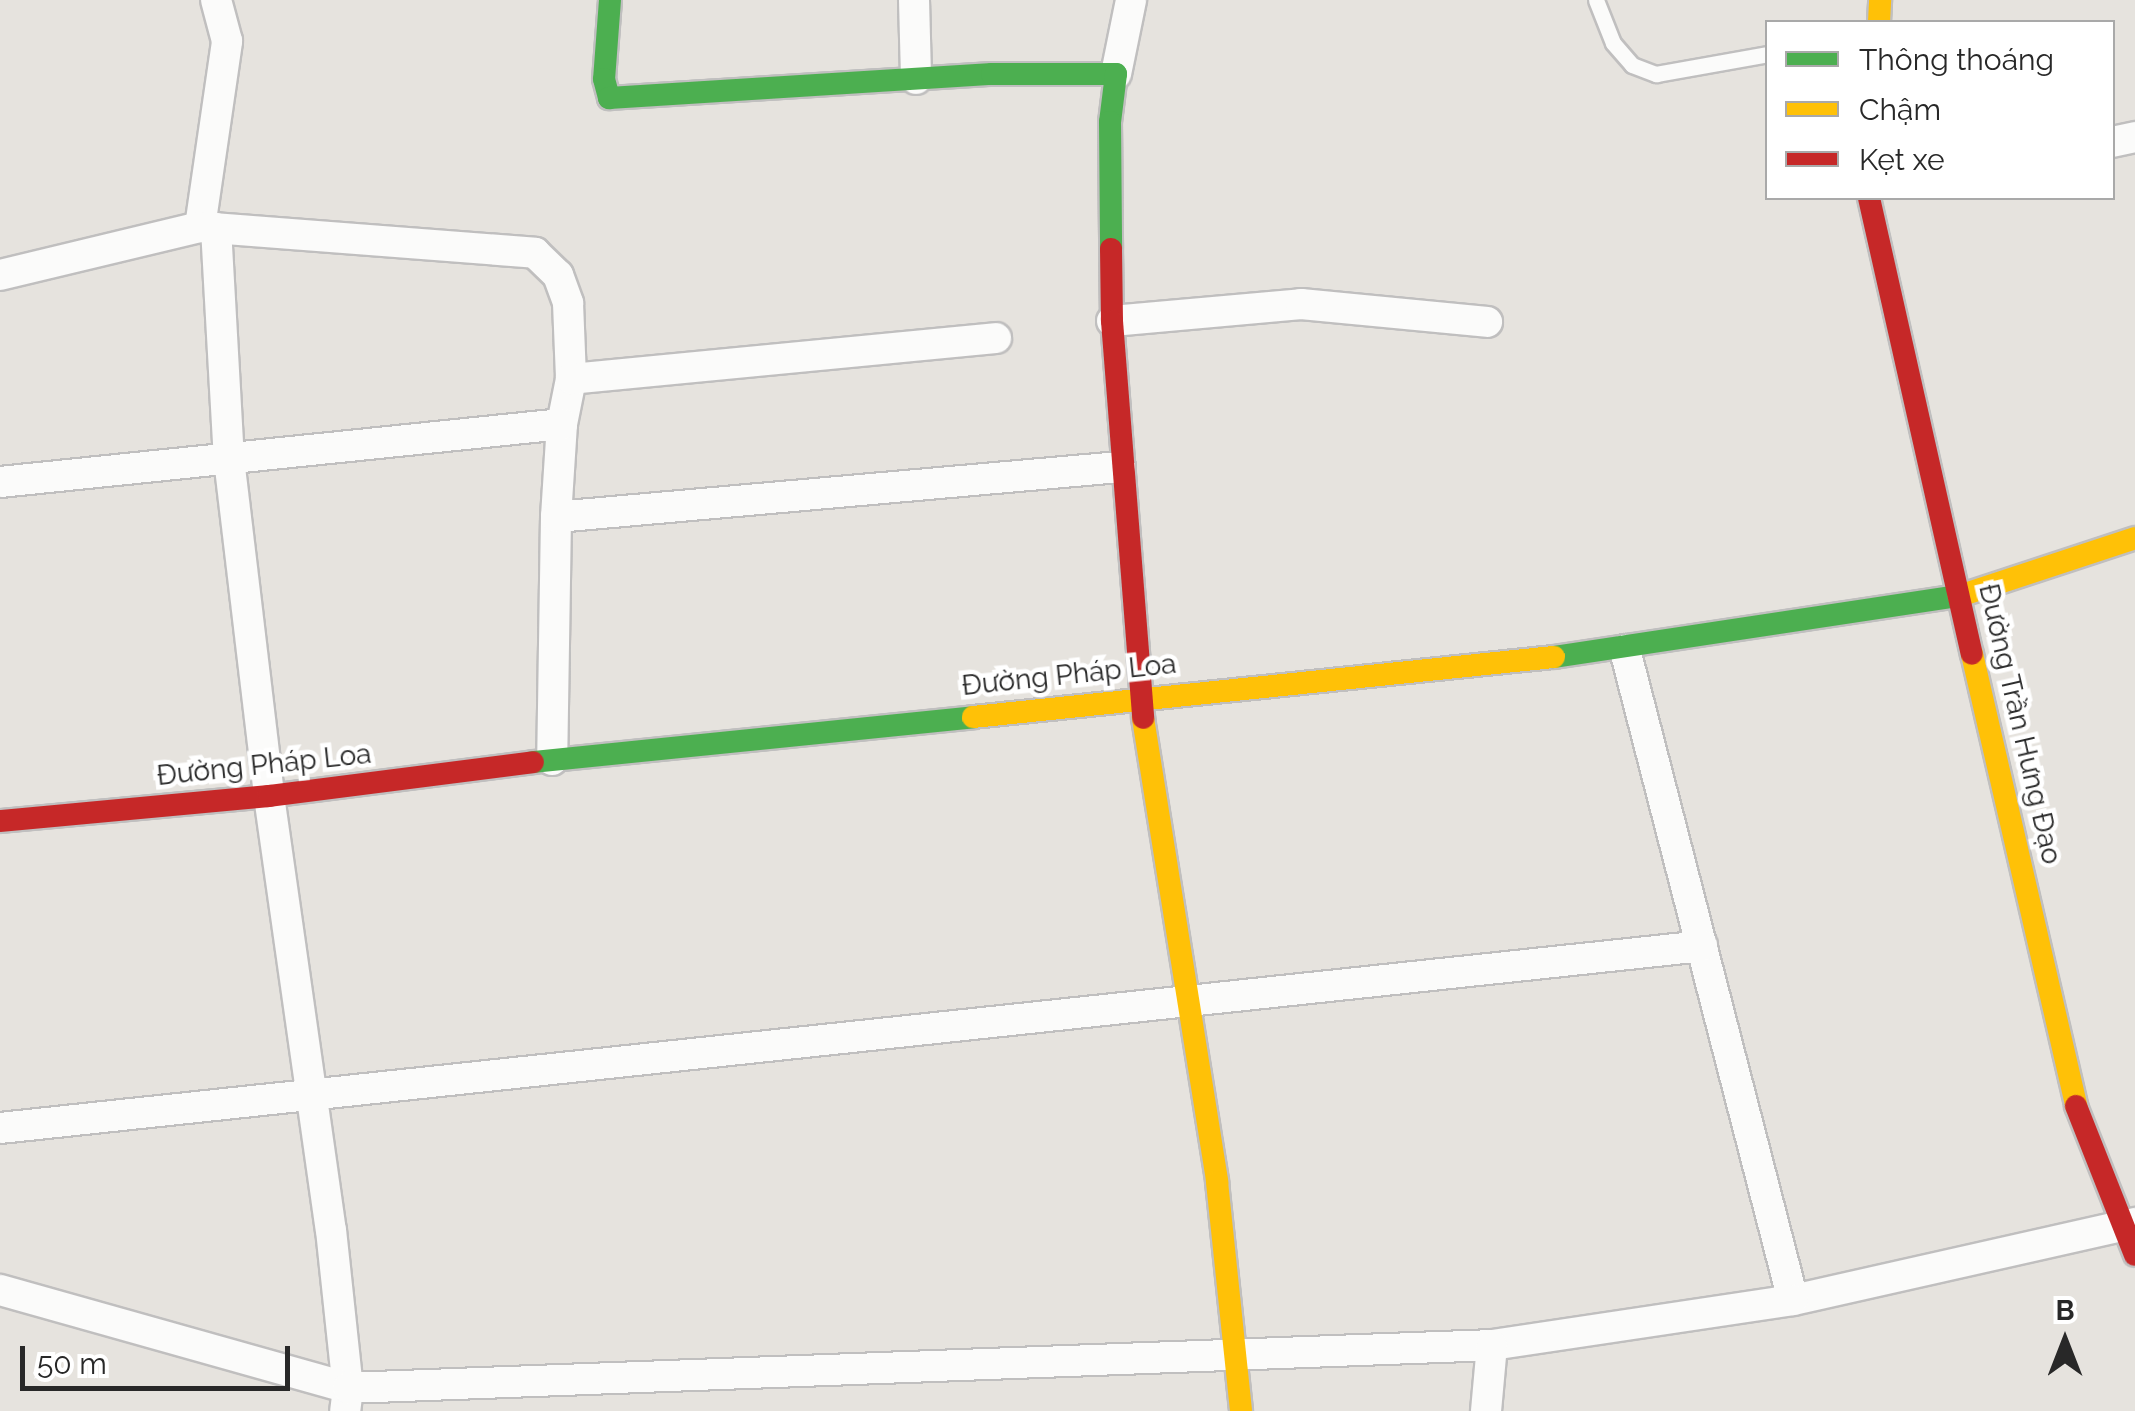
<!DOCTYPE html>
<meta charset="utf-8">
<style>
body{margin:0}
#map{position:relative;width:2135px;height:1411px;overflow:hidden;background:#e6e3de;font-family:Raleway,sans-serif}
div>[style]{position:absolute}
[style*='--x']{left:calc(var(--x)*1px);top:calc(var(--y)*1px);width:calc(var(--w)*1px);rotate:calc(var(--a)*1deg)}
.roads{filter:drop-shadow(2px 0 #c0bfbf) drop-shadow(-2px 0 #c0bfbf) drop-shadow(0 2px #c0bfbf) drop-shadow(0 -2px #c0bfbf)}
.lane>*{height:15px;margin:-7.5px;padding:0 7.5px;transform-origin:7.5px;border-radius:7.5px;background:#fbfbfa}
.street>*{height:30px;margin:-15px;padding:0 15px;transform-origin:15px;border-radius:15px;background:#fbfbfa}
.fast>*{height:22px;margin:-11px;padding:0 11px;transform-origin:11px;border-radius:11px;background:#4caf50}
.slow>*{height:22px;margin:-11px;padding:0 11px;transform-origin:11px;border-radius:11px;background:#ffc107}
.jam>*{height:22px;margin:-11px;padding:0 11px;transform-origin:11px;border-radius:11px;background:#c62828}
span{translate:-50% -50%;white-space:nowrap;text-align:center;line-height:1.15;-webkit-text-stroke:9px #fff;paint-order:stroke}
.street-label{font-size:28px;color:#282828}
.legend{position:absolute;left:1765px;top:20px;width:350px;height:180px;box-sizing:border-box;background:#fff;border:2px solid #a9a9a9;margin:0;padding:12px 18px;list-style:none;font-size:30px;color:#282828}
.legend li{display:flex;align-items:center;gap:20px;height:50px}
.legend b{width:50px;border:2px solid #a9a9a9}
.north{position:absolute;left:2015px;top:1291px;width:100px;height:100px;-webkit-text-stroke:8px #fff;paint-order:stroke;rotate:0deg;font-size:28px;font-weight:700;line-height:40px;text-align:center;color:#282828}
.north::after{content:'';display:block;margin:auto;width:35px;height:45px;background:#282828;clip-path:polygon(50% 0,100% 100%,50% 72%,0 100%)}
.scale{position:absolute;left:20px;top:1346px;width:270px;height:45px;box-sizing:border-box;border:5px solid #282828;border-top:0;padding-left:12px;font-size:30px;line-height:35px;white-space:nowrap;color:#282828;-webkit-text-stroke:8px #fff;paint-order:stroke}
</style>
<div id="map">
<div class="roads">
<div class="lane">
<div style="--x:1596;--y:0;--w:46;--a:68.4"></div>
<div style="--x:1613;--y:43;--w:29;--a:49"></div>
<div style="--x:1632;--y:65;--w:26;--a:21"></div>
<div style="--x:1656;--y:74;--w:114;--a:-10.1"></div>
</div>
<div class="street">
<div style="--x:914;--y:0;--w:79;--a:88.5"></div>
<div style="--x:1116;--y:74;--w:76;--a:-78.5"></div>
<div style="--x:2112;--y:142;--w:24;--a:-12"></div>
<div style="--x:200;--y:227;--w:188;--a:-81.7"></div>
<div style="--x:227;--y:41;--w:42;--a:-105"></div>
<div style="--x:216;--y:228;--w:231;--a:86.8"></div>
<div style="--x:229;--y:459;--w:339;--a:83.2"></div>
<div style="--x:269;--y:796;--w:438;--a:81.9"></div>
<div style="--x:331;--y:1230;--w:159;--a:83.9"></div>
<div style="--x:348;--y:1388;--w:23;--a:97"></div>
<div style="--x:0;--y:275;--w:206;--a:-13.5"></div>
<div style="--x:200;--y:227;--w:336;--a:4.4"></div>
<div style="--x:535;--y:253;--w:32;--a:44"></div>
<div style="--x:558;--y:275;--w:30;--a:70"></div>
<div style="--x:568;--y:303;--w:76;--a:87.7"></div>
<div style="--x:571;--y:379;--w:46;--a:101.3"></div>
<div style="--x:562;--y:424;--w:93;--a:93.7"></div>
<div style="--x:556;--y:517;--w:243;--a:90.9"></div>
<div style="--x:1112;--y:321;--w:190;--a:-5.1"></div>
<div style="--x:1301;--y:304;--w:187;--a:5.5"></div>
<div style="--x:571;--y:379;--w:427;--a:-5.5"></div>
<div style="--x:0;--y:482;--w:565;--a:-5.89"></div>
<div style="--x:556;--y:517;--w:566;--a:-5.07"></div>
<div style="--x:1625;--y:650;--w:671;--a:75.51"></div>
<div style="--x:1793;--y:1300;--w:351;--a:-12.7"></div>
<div style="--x:0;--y:1128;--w:1712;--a:-6.1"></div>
<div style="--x:0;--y:1290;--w:362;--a:15.7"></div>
<div style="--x:348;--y:1388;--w:1145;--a:-2.15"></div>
<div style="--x:1492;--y:1345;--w:304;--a:-8.5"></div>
<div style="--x:1486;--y:1411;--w:66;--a:-84.8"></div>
</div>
<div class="fast">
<div style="--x:610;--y:0;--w:79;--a:94.3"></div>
<div style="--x:604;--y:79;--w:20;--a:75"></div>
<div style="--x:609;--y:98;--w:384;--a:-3.6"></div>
<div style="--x:992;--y:74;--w:124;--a:0"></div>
<div style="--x:1116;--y:74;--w:48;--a:97.1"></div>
<div style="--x:1110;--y:122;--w:127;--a:89.5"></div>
<div style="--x:1554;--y:657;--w:410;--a:-8.6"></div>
<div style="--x:533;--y:762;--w:442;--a:-5.8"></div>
</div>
<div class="slow">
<div style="--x:1879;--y:22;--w:22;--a:-87"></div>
<div style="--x:1959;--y:596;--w:185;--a:-18.2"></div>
<div style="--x:1972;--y:654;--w:464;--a:77"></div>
<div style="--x:973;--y:717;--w:584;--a:-5.9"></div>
<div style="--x:1143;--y:718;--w:470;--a:80.9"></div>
<div style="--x:1217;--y:1182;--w:230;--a:84"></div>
</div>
<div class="jam">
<div style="--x:1869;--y:198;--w:467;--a:77.3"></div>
<div style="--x:1111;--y:249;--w:72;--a:89.2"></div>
<div style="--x:1112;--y:321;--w:398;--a:85.5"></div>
<div style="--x:0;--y:821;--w:270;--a:-5.3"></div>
<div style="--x:269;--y:796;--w:266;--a:-7.3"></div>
<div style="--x:2076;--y:1106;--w:160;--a:68.4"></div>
</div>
</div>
<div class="street-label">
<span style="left:1069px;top:675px;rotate:-6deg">Đường Pháp Loa</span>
<span style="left:2020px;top:724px;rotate:77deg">Đường Trần Hưng Đạo</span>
<span style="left:264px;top:765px;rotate:-6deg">Đường Pháp Loa</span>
</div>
<ul class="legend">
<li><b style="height:12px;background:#4caf50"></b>Thông thoáng</li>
<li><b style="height:12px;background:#ffc107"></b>Chậm</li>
<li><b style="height:12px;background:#c62828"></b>Kẹt xe</li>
</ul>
<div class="north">B</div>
<div class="scale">50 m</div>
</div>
